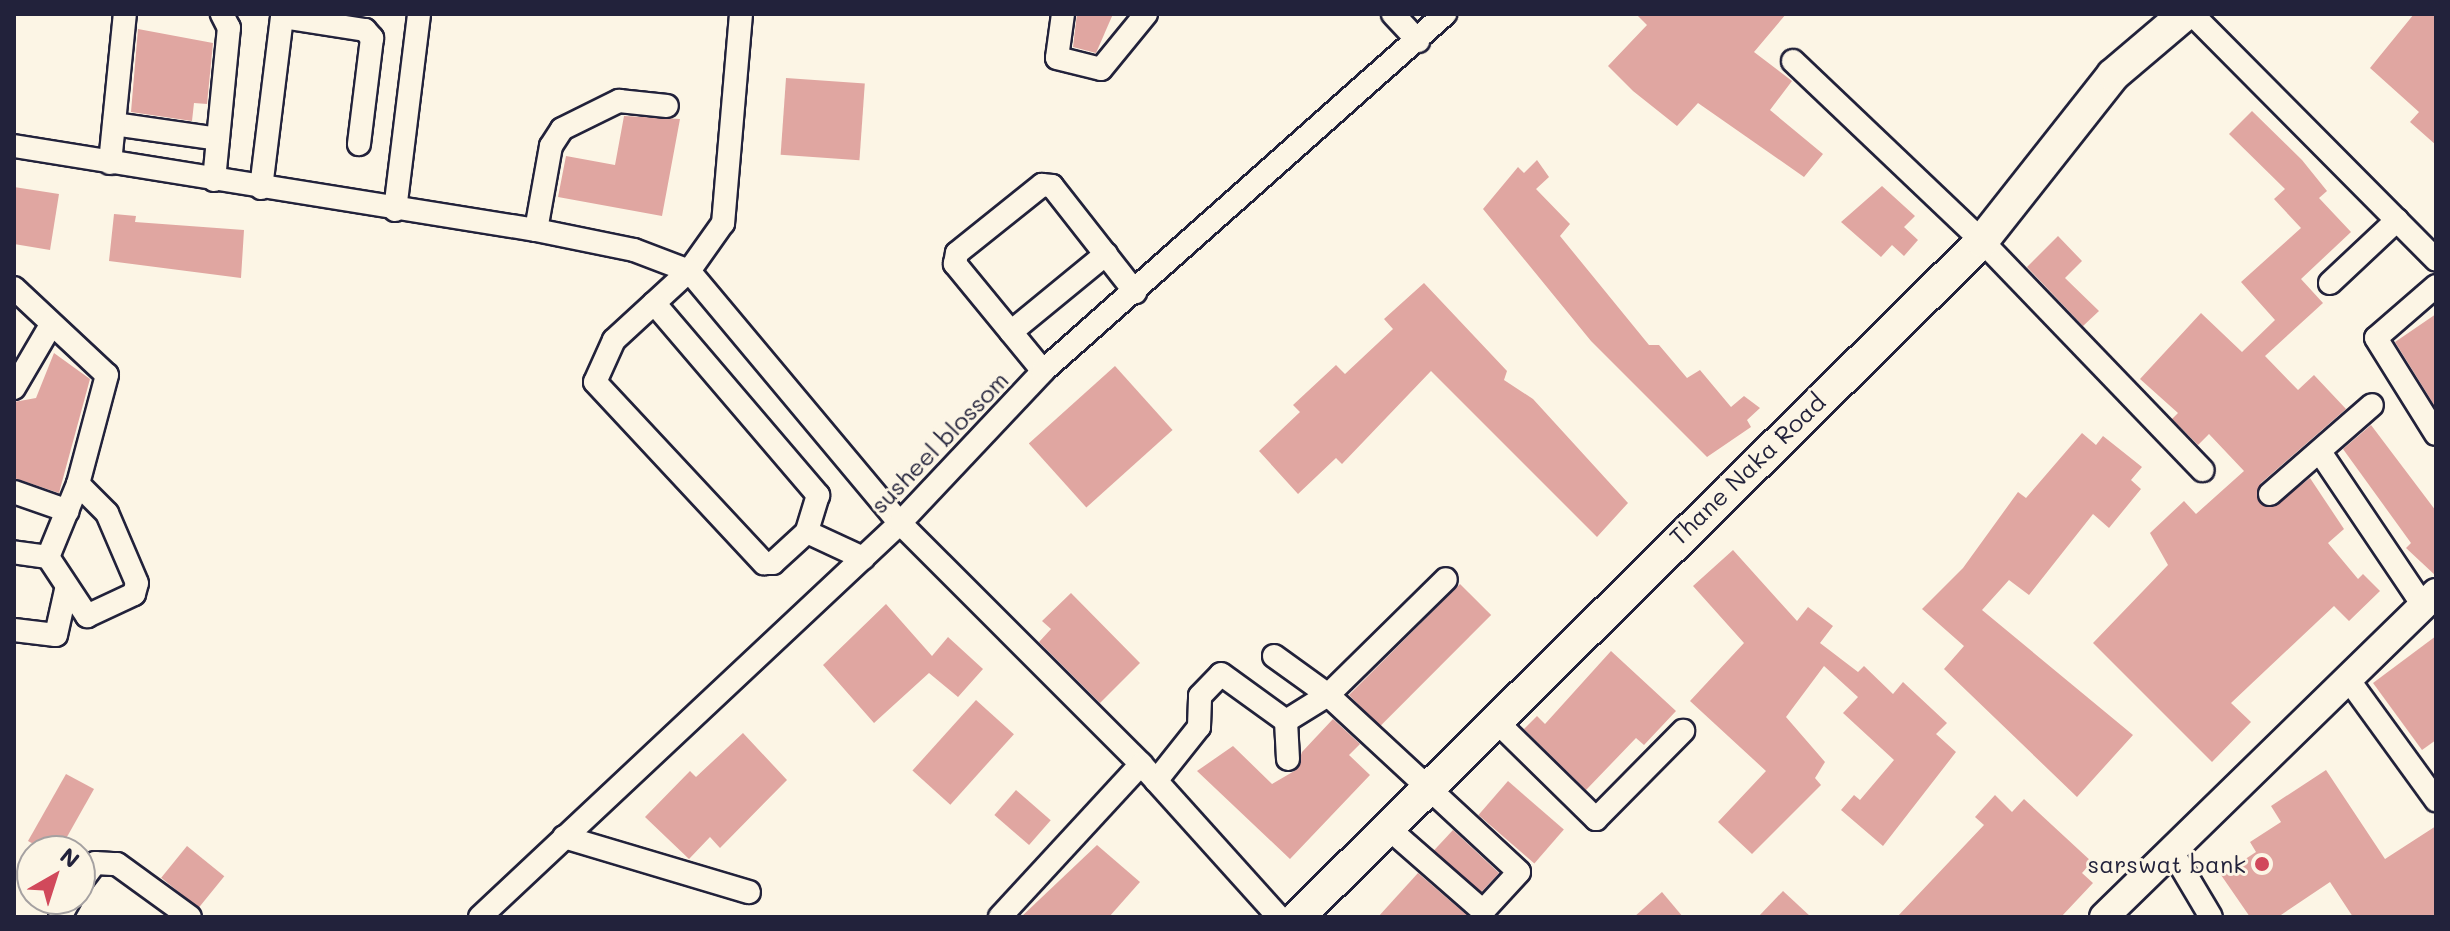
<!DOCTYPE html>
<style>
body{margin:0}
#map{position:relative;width:2450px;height:931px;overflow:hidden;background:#fcf5e5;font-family:Mali,sans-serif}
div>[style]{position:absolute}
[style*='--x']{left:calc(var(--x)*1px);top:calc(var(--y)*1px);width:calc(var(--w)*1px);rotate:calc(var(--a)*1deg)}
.building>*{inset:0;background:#e0a6a1;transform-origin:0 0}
.roads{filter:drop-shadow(2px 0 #22223b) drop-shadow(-2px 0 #22223b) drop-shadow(0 2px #22223b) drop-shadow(0 -2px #22223b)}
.minor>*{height:22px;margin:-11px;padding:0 11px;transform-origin:11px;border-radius:11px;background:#fcf5e5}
.tertiary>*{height:28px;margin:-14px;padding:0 14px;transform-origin:14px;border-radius:14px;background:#fcf5e5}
.secondary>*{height:32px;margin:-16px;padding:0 16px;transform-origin:16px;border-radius:16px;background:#fcf5e5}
.dots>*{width:22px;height:22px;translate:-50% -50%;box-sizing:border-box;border:4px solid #fcf5e5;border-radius:50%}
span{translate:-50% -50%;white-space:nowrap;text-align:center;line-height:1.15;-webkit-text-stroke:6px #fcf5e5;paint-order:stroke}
.street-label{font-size:24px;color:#22223b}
.poi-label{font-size:24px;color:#22223b}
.right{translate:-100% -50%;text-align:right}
.frame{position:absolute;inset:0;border:16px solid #22223b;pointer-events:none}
.north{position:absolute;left:16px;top:835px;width:80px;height:80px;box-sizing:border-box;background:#fcf5e5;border:2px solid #a5a1a1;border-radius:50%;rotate:39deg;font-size:22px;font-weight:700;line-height:32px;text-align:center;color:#22223b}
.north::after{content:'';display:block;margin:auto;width:28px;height:36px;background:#d1495b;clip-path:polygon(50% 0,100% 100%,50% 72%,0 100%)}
</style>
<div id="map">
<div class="building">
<div style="clip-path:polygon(1077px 14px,1113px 14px,1096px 53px,1073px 47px)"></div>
<div style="clip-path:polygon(1636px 14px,1786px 14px,1754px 52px,1792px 81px,1770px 110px,1823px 154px,1804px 177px,1698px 103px,1677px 126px,1633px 91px,1608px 66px,1647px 25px)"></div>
<div style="clip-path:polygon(2414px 14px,2436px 14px,2436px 145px,2410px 122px,2419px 112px,2370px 68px)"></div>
<div style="clip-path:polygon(138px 29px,213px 43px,207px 104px,194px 103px,192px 121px,131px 112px)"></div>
<div style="left:786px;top:78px;width:79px;height:77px;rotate:4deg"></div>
<div style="clip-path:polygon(2252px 111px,2302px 160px,2327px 191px,2319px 198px,2351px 232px,2301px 279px,2323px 303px,2265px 356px,2298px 390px,2314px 375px,2346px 409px,2261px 483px,2257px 497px,2273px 507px,2310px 478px,2344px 529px,2328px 543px,2358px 579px,2363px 574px,2380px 591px,2349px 621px,2334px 606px,2231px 703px,2251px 722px,2212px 762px,2093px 643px,2168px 565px,2150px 533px,2184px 501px,2196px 514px,2244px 471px,2209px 434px,2198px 445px,2172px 419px,2178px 413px,2140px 379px,2201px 313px,2242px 352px,2275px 320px,2241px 282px,2301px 228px,2274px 199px,2285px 189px,2229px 134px)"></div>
<div style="clip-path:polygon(624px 116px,680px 119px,662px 216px,558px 197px,566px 156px,615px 165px)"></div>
<div style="clip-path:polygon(1537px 160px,1549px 177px,1536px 189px,1570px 224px,1560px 236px,1649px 345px,1659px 345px,1687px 378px,1700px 370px,1731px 407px,1744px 396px,1760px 408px,1747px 420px,1751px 427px,1707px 457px,1591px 341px,1483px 209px,1518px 167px,1524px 173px)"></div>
<div style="clip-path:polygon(1882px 186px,1915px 216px,1904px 227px,1918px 240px,1904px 256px,1892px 245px,1881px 257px,1841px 222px)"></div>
<div style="clip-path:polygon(14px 187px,59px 194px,50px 250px,14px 244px)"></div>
<div style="clip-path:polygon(114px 214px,136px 216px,135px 222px,244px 230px,241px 278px,109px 261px)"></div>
<div style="clip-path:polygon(2058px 236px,2082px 261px,2065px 278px,2099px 311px,2083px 326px,2027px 267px)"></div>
<div style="clip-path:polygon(1424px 283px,1507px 371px,1504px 380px,1533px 399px,1628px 503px,1597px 537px,1431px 371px,1342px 464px,1336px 458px,1298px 494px,1259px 451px,1300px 412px,1293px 405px,1336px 365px,1345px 374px,1393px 329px,1384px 319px)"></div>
<div style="clip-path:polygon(2436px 314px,2436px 408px,2395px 342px)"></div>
<div style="clip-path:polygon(54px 353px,90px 379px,59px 493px,14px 478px,14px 402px,36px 398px)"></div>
<div style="left:1115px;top:366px;width:86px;height:116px;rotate:48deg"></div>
<div style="clip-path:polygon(2371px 425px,2436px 511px,2436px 576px,2406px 548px,2411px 543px,2343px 449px)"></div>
<div style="clip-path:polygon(2082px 433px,2096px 445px,2103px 436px,2142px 467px,2131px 480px,2141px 489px,2109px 528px,2093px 514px,2029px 595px,2009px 580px,1982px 610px,2133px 735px,2077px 797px,1944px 669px,1964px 646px,1922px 609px,1963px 568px,2018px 492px,2026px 498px)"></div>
<div style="clip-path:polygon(1733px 550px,1797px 621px,1808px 607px,1833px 626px,1820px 643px,1858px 672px,1864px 666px,1893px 694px,1903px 682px,1947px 723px,1936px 734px,1956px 752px,1883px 846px,1841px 810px,1854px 795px,1860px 800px,1894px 760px,1843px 713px,1858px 697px,1824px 666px,1786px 717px,1825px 762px,1815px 778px,1821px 785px,1752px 854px,1718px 822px,1766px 771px,1690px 701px,1744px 643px,1693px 586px)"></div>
<div style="left:1460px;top:584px;width:44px;height:157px;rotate:45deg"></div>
<div style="clip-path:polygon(1071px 593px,1140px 663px,1100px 703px,1039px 642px,1051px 629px,1042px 621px)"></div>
<div style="clip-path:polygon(886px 604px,932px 656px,948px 637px,983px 669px,958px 697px,929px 673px,874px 723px,823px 665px)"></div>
<div style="clip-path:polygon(2436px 636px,2436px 740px,2422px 750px,2373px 683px)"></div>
<div style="clip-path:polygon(1611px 651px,1676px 711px,1644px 745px,1636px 738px,1586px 790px,1524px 729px,1537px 716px,1545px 724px)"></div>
<div style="left:976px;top:700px;width:51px;height:95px;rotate:42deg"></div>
<div style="clip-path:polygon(1333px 719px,1360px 744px,1349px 755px,1370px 775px,1290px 859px,1197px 771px,1233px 746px,1272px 784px,1296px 770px,1302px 752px)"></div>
<div style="clip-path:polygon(743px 733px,787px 780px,720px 848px,710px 837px,689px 859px,645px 817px,690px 771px,696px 777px)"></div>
<div style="clip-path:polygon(2326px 770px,2385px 859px,2436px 826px,2436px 917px,2353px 917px,2330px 882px,2278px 917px,2250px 917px,2221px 875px,2256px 852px,2250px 842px,2281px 822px,2271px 806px)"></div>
<div style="clip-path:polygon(66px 774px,94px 789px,59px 851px,46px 851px,28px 841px)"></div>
<div style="left:1508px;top:781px;width:74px;height:45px;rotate:41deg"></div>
<div style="left:1016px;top:790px;width:46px;height:33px;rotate:41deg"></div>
<div style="clip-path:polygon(1995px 795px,2012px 812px,2024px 799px,2092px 862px,2082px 873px,2093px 883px,2061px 917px,1897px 917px,1984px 825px,1975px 817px)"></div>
<div style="left:1453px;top:830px;width:63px;height:28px;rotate:43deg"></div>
<div style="clip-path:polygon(1097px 845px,1140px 882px,1109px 917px,1021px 917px)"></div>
<div style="left:187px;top:846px;width:48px;height:41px;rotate:39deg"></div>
<div style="clip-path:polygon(1418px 873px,1469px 917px,1378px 917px)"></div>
<div style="clip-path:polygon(1783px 891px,1811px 917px,1758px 917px)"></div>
<div style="clip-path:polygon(1662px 892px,1683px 917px,1634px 917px)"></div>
</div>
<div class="roads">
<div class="minor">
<div style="--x:741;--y:14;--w:210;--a:94.9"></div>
<div style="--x:723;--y:223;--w:59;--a:125.3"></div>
<div style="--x:689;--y:271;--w:102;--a:137.4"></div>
<div style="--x:614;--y:340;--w:46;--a:114.3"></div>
<div style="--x:595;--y:382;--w:248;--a:47"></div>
<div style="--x:764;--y:563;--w:9;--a:0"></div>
<div style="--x:773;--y:563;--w:46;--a:-42.4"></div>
<div style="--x:807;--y:532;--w:62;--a:24.9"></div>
<div style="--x:1063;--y:14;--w:44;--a:97.8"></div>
<div style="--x:1057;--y:58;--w:45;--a:14"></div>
<div style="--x:1101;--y:69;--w:71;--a:-50.7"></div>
<div style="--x:1393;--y:14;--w:37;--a:47"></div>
<div style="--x:2192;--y:14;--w:346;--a:45.2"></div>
<div style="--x:1793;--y:61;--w:261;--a:43.6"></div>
<div style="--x:1982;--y:241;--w:318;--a:46.1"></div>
<div style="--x:114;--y:124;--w:105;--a:8.2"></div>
<div style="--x:14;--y:146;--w:529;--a:9.14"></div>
<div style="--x:536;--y:230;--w:100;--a:11.5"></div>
<div style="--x:634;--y:250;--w:59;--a:20.9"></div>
<div style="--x:689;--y:271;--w:329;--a:50.1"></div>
<div style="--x:900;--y:523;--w:341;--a:45"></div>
<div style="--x:1141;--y:764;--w:206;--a:48"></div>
<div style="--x:110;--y:163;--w:150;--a:-84.3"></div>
<div style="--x:214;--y:180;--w:153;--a:-84.4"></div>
<div style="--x:229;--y:28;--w:16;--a:-117"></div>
<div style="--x:261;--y:188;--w:172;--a:-83"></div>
<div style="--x:282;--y:17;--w:84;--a:8.9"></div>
<div style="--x:365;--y:30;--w:11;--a:49"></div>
<div style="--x:372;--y:38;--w:107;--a:97"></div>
<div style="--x:395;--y:210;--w:197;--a:-83"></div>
<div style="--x:536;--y:230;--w:85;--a:-79.9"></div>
<div style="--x:551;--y:146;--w:20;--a:-57"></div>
<div style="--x:562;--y:129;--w:64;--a:-26.2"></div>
<div style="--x:619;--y:101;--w:48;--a:5.9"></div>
<div style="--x:2330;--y:283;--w:92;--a:-43.2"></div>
<div style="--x:2436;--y:286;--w:79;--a:139.1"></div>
<div style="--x:2376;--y:338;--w:113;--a:58"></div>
<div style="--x:14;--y:288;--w:127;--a:43.1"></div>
<div style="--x:107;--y:375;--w:113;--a:104.9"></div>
<div style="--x:78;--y:484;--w:79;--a:112.3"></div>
<div style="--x:48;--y:557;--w:34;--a:-172"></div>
<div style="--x:654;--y:303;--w:253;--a:49.5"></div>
<div style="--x:818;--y:495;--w:39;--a:107"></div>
<div style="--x:1011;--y:332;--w:123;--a:-39.4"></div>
<div style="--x:1043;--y:371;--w:139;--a:-129.4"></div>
<div style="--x:955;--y:264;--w:11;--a:-80"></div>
<div style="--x:957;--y:253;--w:109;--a:-38.7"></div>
<div style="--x:1042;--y:185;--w:10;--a:6"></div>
<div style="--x:1052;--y:186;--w:135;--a:51.9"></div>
<div style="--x:14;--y:388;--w:73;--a:-59.6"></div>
<div style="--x:2320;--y:452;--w:183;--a:56.1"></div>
<div style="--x:14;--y:492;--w:57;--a:19.4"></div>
<div style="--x:2270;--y:494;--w:135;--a:-41.1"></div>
<div style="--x:48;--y:557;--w:71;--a:56.5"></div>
<div style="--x:87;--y:616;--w:52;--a:-25.1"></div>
<div style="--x:134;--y:594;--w:11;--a:-75"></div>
<div style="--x:137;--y:583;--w:76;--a:-113.2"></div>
<div style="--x:107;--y:513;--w:41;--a:-135"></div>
<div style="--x:14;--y:630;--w:42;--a:6.8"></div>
<div style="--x:56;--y:635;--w:46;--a:-77.5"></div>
<div style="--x:1274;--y:656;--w:67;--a:35.8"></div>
<div style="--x:1328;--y:695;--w:165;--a:-44.5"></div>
<div style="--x:2348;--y:679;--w:150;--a:54"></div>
<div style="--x:1494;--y:719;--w:143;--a:44.4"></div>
<div style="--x:1596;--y:819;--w:124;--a:-45.3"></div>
<div style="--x:1286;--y:721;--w:38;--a:87"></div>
<div style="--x:1156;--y:781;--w:69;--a:-51.5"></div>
<div style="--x:1199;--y:727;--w:31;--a:-88"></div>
<div style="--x:1200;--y:696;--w:30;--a:-46"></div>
<div style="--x:1221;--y:674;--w:80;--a:35.9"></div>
<div style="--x:1286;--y:721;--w:49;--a:-31.8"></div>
<div style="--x:1328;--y:695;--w:260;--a:42.8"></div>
<div style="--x:1519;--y:872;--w:53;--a:132.7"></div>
<div style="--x:1483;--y:911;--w:128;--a:-138.8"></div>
<div style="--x:564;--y:837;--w:193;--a:16.6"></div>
<div style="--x:2173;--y:853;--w:74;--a:59.3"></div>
<div style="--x:80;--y:883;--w:25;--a:-53"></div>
<div style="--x:95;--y:863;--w:22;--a:3"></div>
<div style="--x:117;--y:864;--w:90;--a:36"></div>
<div style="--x:60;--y:917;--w:21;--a:-61"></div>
<div style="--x:480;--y:917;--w:576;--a:-43.17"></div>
<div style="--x:900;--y:523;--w:209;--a:-46.7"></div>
<div style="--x:1043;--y:371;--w:538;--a:-41.61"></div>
<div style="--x:1000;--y:917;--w:208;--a:-47.3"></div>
</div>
<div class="tertiary">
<div style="--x:2104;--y:917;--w:464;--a:-44.3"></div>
</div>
<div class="secondary">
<div style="--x:1298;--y:917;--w:962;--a:-44.66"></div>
<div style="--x:1982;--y:241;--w:211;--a:-51.7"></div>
<div style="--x:2113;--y:75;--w:94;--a:-40.3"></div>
</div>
</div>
<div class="dots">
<div style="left:2262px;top:864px;background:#d1495b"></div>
</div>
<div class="street-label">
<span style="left:939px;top:442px;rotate:-46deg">susheel blossom</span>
<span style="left:1747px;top:469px;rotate:-44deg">Thane Naka Road</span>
</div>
<div class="poi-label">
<span class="right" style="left:2246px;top:864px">sarswat bank</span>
</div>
<div class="frame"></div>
<div class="north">N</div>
</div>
